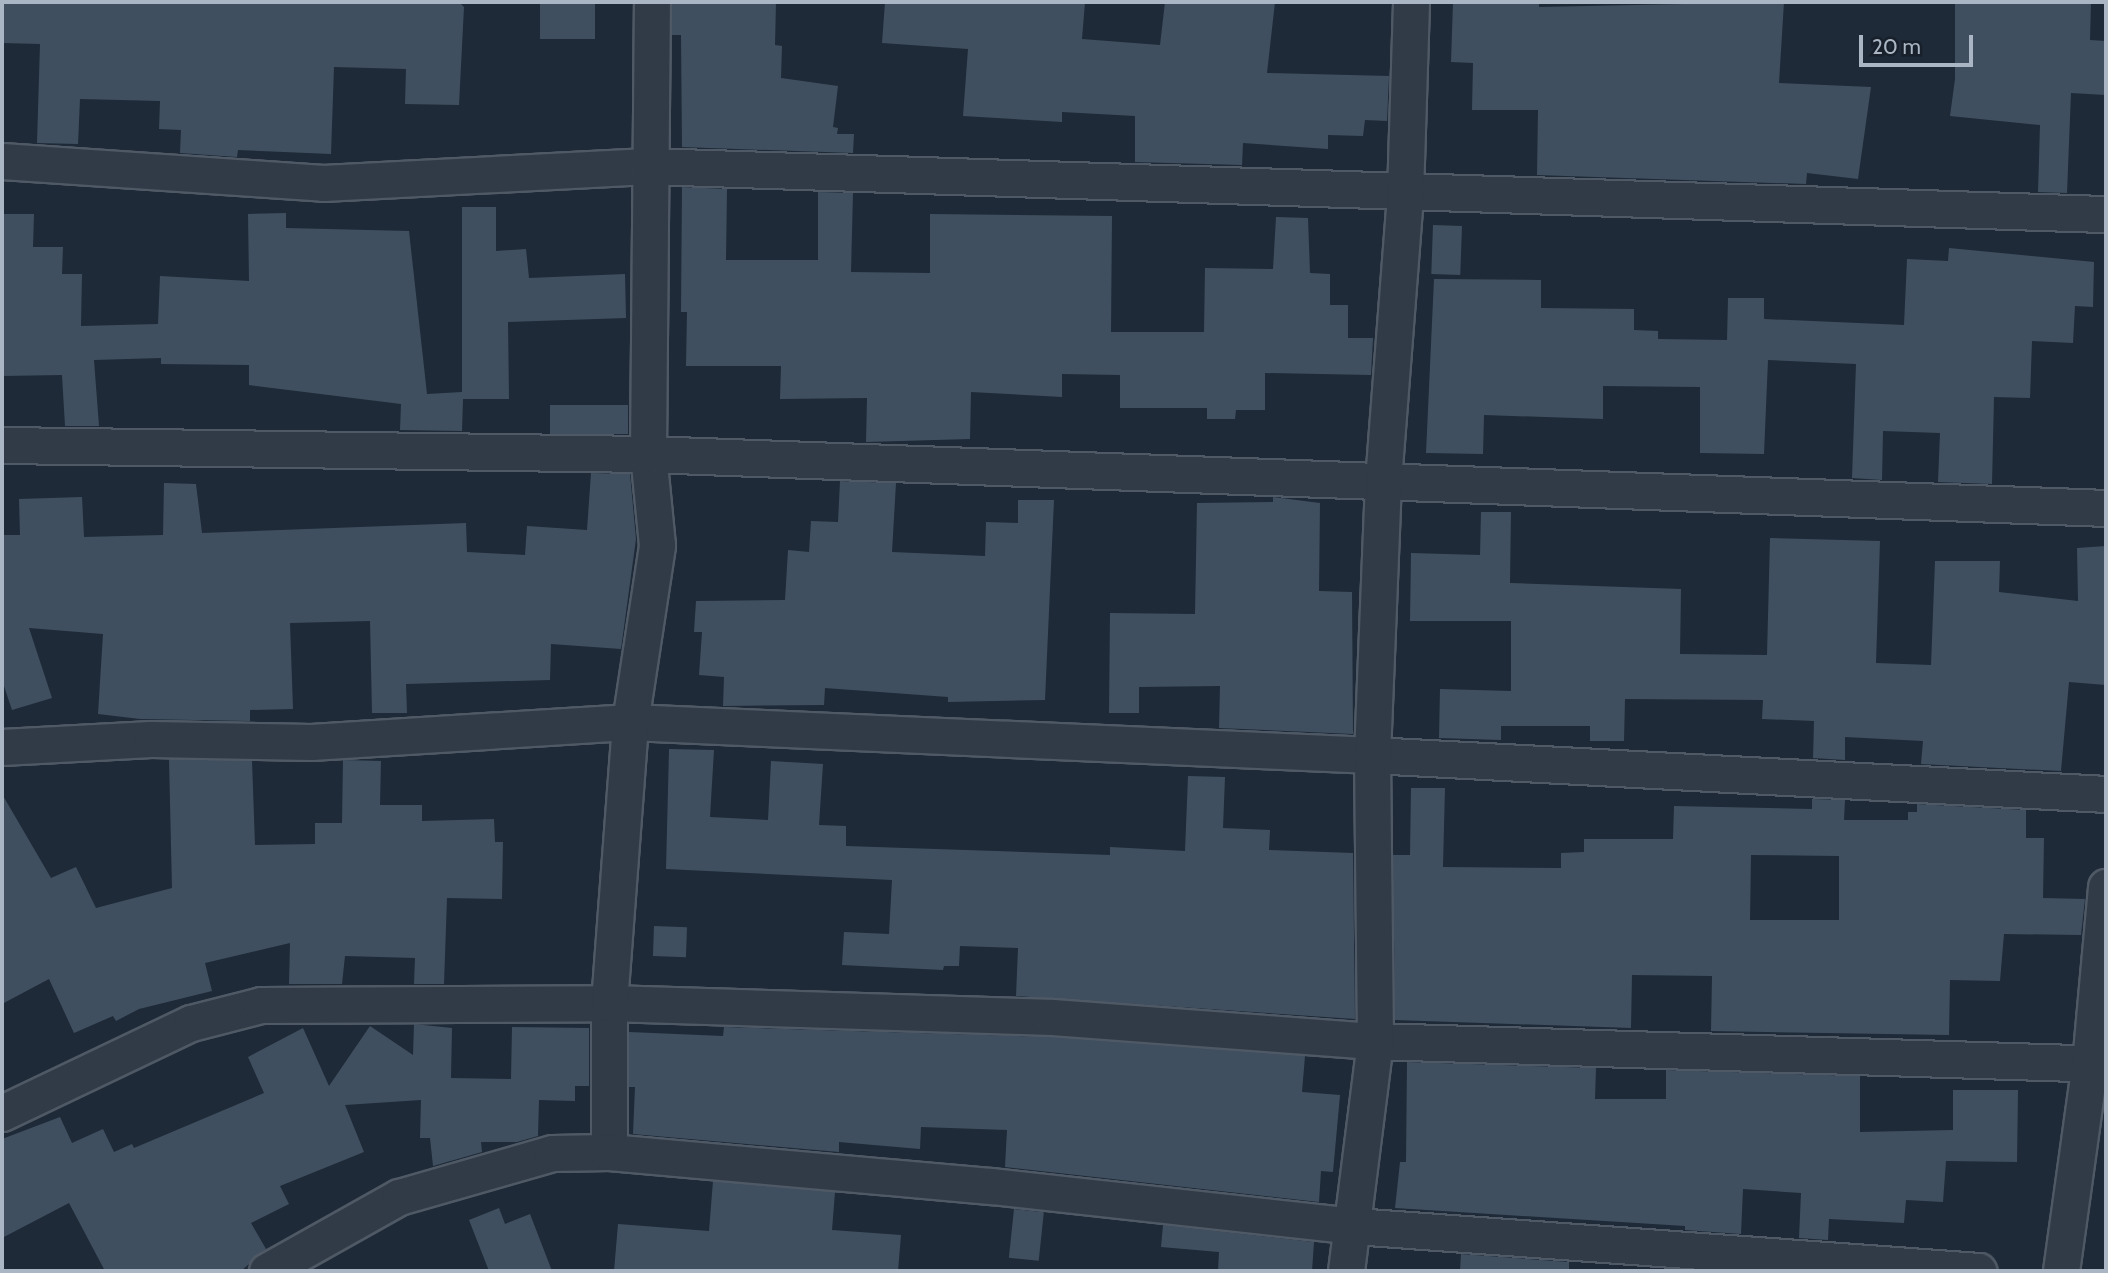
<!DOCTYPE html>
<style>
body{margin:0}
#map{position:relative;width:2108px;height:1273px;overflow:hidden;background:#1e2a37;font-family:Cabin,sans-serif}
div>[style]{position:absolute}
[style*='--x']{left:calc(var(--x)*1px);top:calc(var(--y)*1px);width:calc(var(--w)*1px);rotate:calc(var(--a)*1deg)}
.building>*{inset:0;background:#404f5f;transform-origin:0 0}
.roads{filter:drop-shadow(2px 0 #4f5965) drop-shadow(-2px 0 #4f5965) drop-shadow(0 2px #4f5965) drop-shadow(0 -2px #4f5965)}
.minor>*{height:35px;margin:-17.5px;padding:0 17.5px;transform-origin:17.5px;border-radius:17.5px;background:#313b47}
span{translate:-50% -50%;white-space:nowrap;text-align:center;line-height:1.15;-webkit-text-stroke:5px #17202b;paint-order:stroke}
.frame{position:absolute;inset:0;border:4px solid #abb6c4;pointer-events:none}
.scale{position:absolute;left:1859px;top:35px;width:114px;height:32px;box-sizing:border-box;border:4px solid #abb6c4;border-top:0;padding-left:9px;font-size:21px;line-height:24px;white-space:nowrap;color:#abb6c4;-webkit-text-stroke:5px #17202b;paint-order:stroke}
</style>
<div id="map">
<div class="building">
<div style="clip-path:polygon(2px 2px,459px 2px,464px 7px,459px 105px,405px 104px,406px 69px,334px 67px,331px 154px,238px 150px,237px 157px,180px 153px,181px 130px,159px 129px,160px 101px,80px 99px,78px 144px,37px 143px,40px 44px,2px 43px)"></div>
<div style="left:540px;top:2px;width:55px;height:37px"></div>
<div style="clip-path:polygon(672px 2px,776px 2px,775px 45px,782px 46px,781px 78px,838px 86px,833px 127px,838px 128px,837px 134px,854px 134px,853px 153px,682px 147px,681px 35px,672px 35px)"></div>
<div style="clip-path:polygon(885px 2px,1085px 2px,1082px 39px,1160px 45px,1165px 2px,1275px 2px,1267px 73px,1389px 76px,1387px 121px,1365px 120px,1363px 136px,1328px 135px,1328px 149px,1243px 143px,1242px 165px,1135px 162px,1135px 116px,1062px 112px,1062px 122px,963px 116px,968px 49px,882px 43px)"></div>
<div style="clip-path:polygon(1453px 2px,1539px 2px,1539px 7px,1784px 2px,1779px 83px,1871px 87px,1858px 179px,1807px 173px,1806px 184px,1537px 175px,1538px 110px,1472px 110px,1473px 63px,1451px 62px)"></div>
<div style="clip-path:polygon(1955px 2px,2091px 2px,2090px 40px,2106px 41px,2106px 95px,2071px 93px,2067px 193px,2038px 192px,2040px 125px,1950px 116px,1955px 79px)"></div>
<div style="clip-path:polygon(682px 187px,727px 189px,726px 260px,818px 260px,818px 192px,853px 193px,851px 272px,930px 273px,930px 214px,1112px 216px,1111px 332px,1204px 332px,1205px 268px,1273px 269px,1276px 217px,1308px 218px,1310px 273px,1330px 274px,1330px 305px,1348px 305px,1348px 338px,1373px 338px,1371px 375px,1265px 373px,1265px 410px,1236px 410px,1235px 419px,1207px 419px,1207px 408px,1120px 408px,1120px 375px,1062px 374px,1062px 397px,971px 392px,970px 439px,866px 442px,867px 398px,780px 399px,781px 366px,686px 366px,687px 312px,681px 312px)"></div>
<div style="clip-path:polygon(462px 207px,496px 207px,496px 251px,526px 249px,529px 278px,625px 274px,626px 318px,508px 322px,509px 399px,463px 399px,462px 431px,400px 430px,401px 404px,249px 385px,249px 365px,161px 364px,161px 358px,94px 360px,99px 426px,65px 426px,62px 375px,2px 376px,2px 214px,34px 214px,33px 247px,63px 247px,62px 274px,82px 274px,81px 326px,158px 324px,160px 276px,249px 281px,248px 214px,286px 213px,286px 228px,409px 231px,427px 394px,462px 392px)"></div>
<div style="left:1433px;top:225px;width:29px;height:49px;rotate:2deg"></div>
<div style="clip-path:polygon(1949px 248px,2094px 262px,2093px 307px,2075px 306px,2073px 343px,2032px 341px,2030px 398px,1994px 397px,1992px 484px,1938px 482px,1940px 433px,1883px 431px,1882px 480px,1852px 478px,1856px 364px,1768px 360px,1764px 454px,1700px 453px,1700px 387px,1603px 386px,1603px 419px,1484px 415px,1483px 454px,1426px 453px,1434px 279px,1541px 280px,1541px 308px,1634px 309px,1634px 330px,1658px 331px,1658px 339px,1727px 340px,1728px 298px,1764px 298px,1764px 319px,1904px 325px,1907px 259px,1948px 261px)"></div>
<div style="left:628px;top:405px;width:29px;height:78px;rotate:90deg"></div>
<div style="clip-path:polygon(591px 473px,630px 474px,636px 539px,621px 649px,551px 644px,550px 680px,406px 684px,407px 713px,372px 713px,370px 621px,290px 623px,293px 709px,250px 710px,250px 721px,140px 719px,98px 714px,103px 634px,29px 628px,52px 698px,12px 710px,2px 680px,2px 535px,20px 535px,19px 499px,82px 497px,84px 537px,163px 535px,164px 483px,196px 484px,202px 533px,466px 523px,467px 552px,525px 555px,527px 526px,587px 530px)"></div>
<div style="clip-path:polygon(840px 481px,896px 483px,892px 552px,985px 556px,986px 522px,1018px 523px,1018px 500px,1054px 500px,1045px 700px,948px 702px,948px 697px,825px 688px,824px 705px,723px 706px,724px 677px,699px 675px,702px 632px,694px 632px,696px 601px,785px 600px,788px 550px,809px 552px,811px 521px,838px 522px)"></div>
<div style="clip-path:polygon(1273px 497px,1320px 503px,1319px 591px,1352px 592px,1353px 734px,1219px 728px,1220px 686px,1139px 687px,1139px 713px,1109px 713px,1110px 613px,1195px 614px,1197px 503px,1273px 502px)"></div>
<div style="clip-path:polygon(1481px 512px,1511px 512px,1510px 583px,1681px 589px,1680px 654px,1767px 655px,1770px 538px,1880px 541px,1876px 663px,1931px 665px,1935px 561px,2000px 561px,1999px 592px,2078px 601px,2077px 548px,2106px 546px,2106px 685px,2069px 682px,2061px 771px,1921px 764px,1923px 741px,1845px 737px,1845px 760px,1813px 758px,1814px 721px,1762px 719px,1763px 700px,1625px 699px,1624px 741px,1590px 741px,1590px 726px,1501px 726px,1501px 740px,1439px 738px,1440px 689px,1511px 691px,1511px 621px,1410px 621px,1411px 553px,1480px 555px)"></div>
<div style="clip-path:polygon(669px 749px,714px 750px,710px 817px,768px 820px,771px 761px,823px 764px,819px 825px,846px 826px,846px 846px,1110px 855px,1110px 847px,1185px 851px,1188px 776px,1225px 777px,1223px 828px,1270px 830px,1269px 850px,1353px 853px,1355px 1019px,1016px 996px,1018px 948px,960px 946px,959px 966px,944px 966px,943px 970px,842px 965px,844px 932px,889px 934px,892px 880px,666px 869px)"></div>
<div style="clip-path:polygon(169px 759px,252px 761px,255px 845px,315px 844px,315px 823px,342px 823px,343px 760px,381px 761px,380px 805px,422px 805px,422px 821px,494px 819px,495px 842px,503px 842px,502px 899px,447px 898px,444px 984px,414px 984px,415px 958px,345px 956px,342px 984px,289px 984px,290px 943px,205px 963px,212px 991px,139px 1009px,116px 1021px,113px 1016px,74px 1033px,49px 979px,2px 1004px,2px 794px,51px 878px,76px 867px,96px 908px,172px 888px)"></div>
<div style="clip-path:polygon(evenodd,1411px 788px,1445px 788px,1443px 867px,1561px 868px,1561px 853px,1584px 852px,1584px 839px,1673px 839px,1674px 806px,1812px 809px,1812px 799px,1845px 800px,1844px 820px,1908px 820px,1908px 812px,1917px 812px,1917px 804px,2026px 810px,2026px 838px,2044px 838px,2043px 898px,2085px 899px,2081px 935px,2004px 934px,2000px 981px,1950px 980px,1949px 1035px,1711px 1031px,1712px 976px,1632px 975px,1631px 1028px,1395px 1020px,1393px 855px,1410px 855px,1411px 788px,1751px 855px,1839px 856px,1839px 920px,1750px 920px,1751px 855px)"></div>
<div style="left:654px;top:926px;width:33px;height:30px;rotate:2deg"></div>
<div style="clip-path:polygon(414px 1024px,452px 1028px,451px 1078px,511px 1079px,512px 1027px,589px 1028px,589px 1086px,575px 1086px,575px 1101px,539px 1100px,538px 1136px,517px 1142px,481px 1142px,482px 1152px,433px 1166px,430px 1138px,420px 1138px,421px 1100px,345px 1105px,364px 1152px,280px 1186px,289px 1204px,251px 1223px,266px 1249px,241px 1271px,105px 1271px,69px 1203px,2px 1238px,2px 1139px,60px 1117px,72px 1143px,103px 1129px,114px 1152px,132px 1144px,134px 1148px,264px 1093px,248px 1057px,303px 1028px,329px 1086px,370px 1026px,413px 1055px)"></div>
<div style="clip-path:polygon(724px 1027px,1052px 1037px,1305px 1056px,1302px 1092px,1340px 1095px,1333px 1172px,1321px 1171px,1319px 1202px,1005px 1167px,1007px 1130px,921px 1127px,920px 1149px,839px 1142px,839px 1152px,633px 1134px,635px 1087px,629px 1087px,629px 1032px,723px 1036px)"></div>
<div style="clip-path:polygon(1407px 1062px,1596px 1068px,1595px 1099px,1666px 1099px,1666px 1070px,1860px 1076px,1860px 1132px,1953px 1130px,1953px 1090px,2018px 1090px,2017px 1162px,1946px 1161px,1943px 1202px,1906px 1200px,1904px 1223px,1829px 1219px,1828px 1240px,1799px 1238px,1801px 1193px,1743px 1189px,1741px 1234px,1685px 1230px,1685px 1226px,1395px 1208px,1400px 1162px,1406px 1162px)"></div>
<div style="clip-path:polygon(713px 1181px,835px 1192px,832px 1230px,901px 1235px,898px 1271px,614px 1271px,618px 1224px,709px 1231px)"></div>
<div style="clip-path:polygon(499px 1208px,505px 1224px,530px 1214px,552px 1271px,489px 1271px,469px 1220px)"></div>
<div style="left:1014px;top:1209px;width:30px;height:49px;rotate:6deg"></div>
<div style="clip-path:polygon(1163px 1225px,1314px 1242px,1312px 1271px,1218px 1271px,1219px 1252px,1161px 1247px)"></div>
<div style="clip-path:polygon(1461px 1254px,1569px 1262px,1569px 1271px,1460px 1271px)"></div>
</div>
<div class="roads">
<div class="minor">
<div style="--x:2;--y:161;--w:322;--a:3.9"></div>
<div style="--x:323;--y:183;--w:325;--a:-3"></div>
<div style="--x:648;--y:166;--w:1459;--a:1.89"></div>
<div style="--x:2;--y:445;--w:646;--a:0.8"></div>
<div style="--x:648;--y:454;--w:1459;--a:2.12"></div>
<div style="--x:2;--y:747;--w:149;--a:-3.1"></div>
<div style="--x:151;--y:739;--w:160;--a:1.1"></div>
<div style="--x:311;--y:742;--w:320;--a:-3.6"></div>
<div style="--x:630;--y:722;--w:743;--a:2.55"></div>
<div style="--x:1372;--y:755;--w:735;--a:3.04"></div>
<div style="--x:2;--y:1113;--w:209;--a:-25.5"></div>
<div style="--x:191;--y:1023;--w:72;--a:-14.4"></div>
<div style="--x:261;--y:1005;--w:348;--a:-0.3"></div>
<div style="--x:609;--y:1003;--w:444;--a:1.8"></div>
<div style="--x:1053;--y:1017;--w:323;--a:4.3"></div>
<div style="--x:1375;--y:1041;--w:731;--a:1.8"></div>
<div style="--x:609;--y:1152;--w:149;--a:-90"></div>
<div style="--x:609;--y:1003;--w:282;--a:-85.7"></div>
<div style="--x:630;--y:722;--w:179;--a:-81.3"></div>
<div style="--x:657;--y:545;--w:91;--a:-95.6"></div>
<div style="--x:648;--y:454;--w:452;--a:-89.5"></div>
<div style="--x:267;--y:1271;--w:151;--a:-29.3"></div>
<div style="--x:399;--y:1197;--w:159;--a:-16"></div>
<div style="--x:552;--y:1153;--w:57;--a:-1"></div>
<div style="--x:609;--y:1152;--w:385;--a:5.1"></div>
<div style="--x:992;--y:1186;--w:364;--a:6.3"></div>
<div style="--x:1354;--y:1226;--w:626;--a:4.12"></div>
<div style="--x:1346;--y:1271;--w:232;--a:-82.8"></div>
<div style="--x:1375;--y:1041;--w:286;--a:-90.6"></div>
<div style="--x:1372;--y:755;--w:274;--a:-87.7"></div>
<div style="--x:1383;--y:481;--w:288;--a:-85.6"></div>
<div style="--x:1405;--y:194;--w:192;--a:-88.2"></div>
<div style="--x:2061;--y:1271;--w:210;--a:-82.1"></div>
<div style="--x:2090;--y:1063;--w:177;--a:-84.8"></div>
</div>
</div>
<div class="frame"></div>
<div class="scale">20 m</div>
</div>
